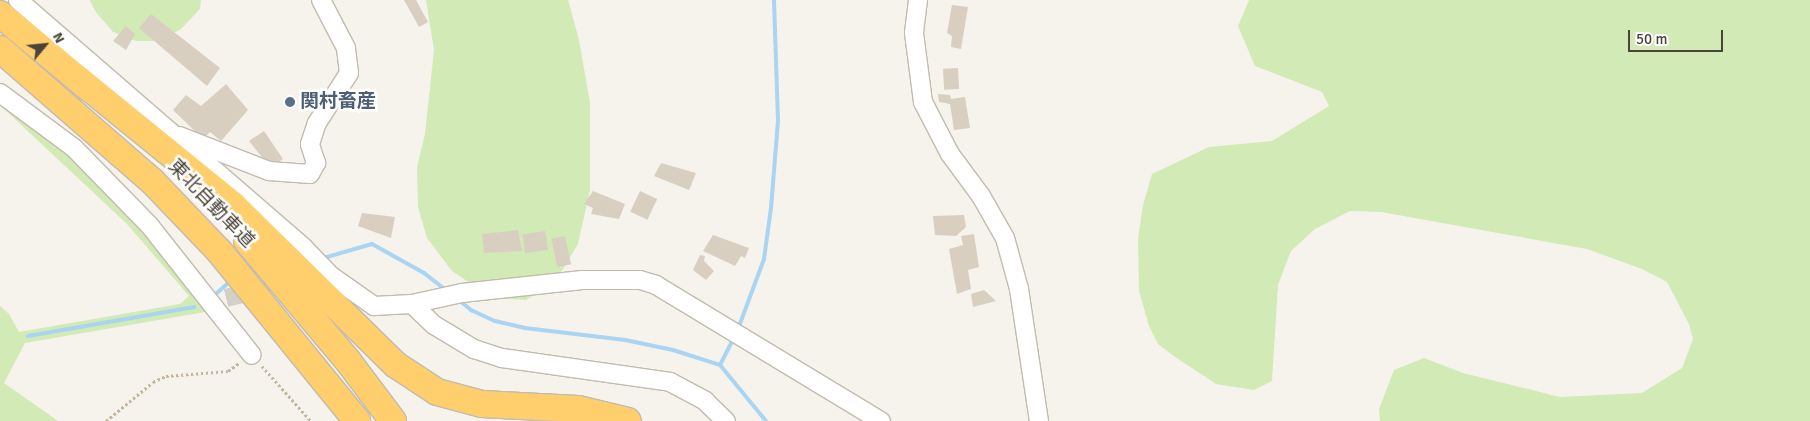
<!DOCTYPE html>
<meta charset="utf-8">
<style>
body{margin:0}
#map{position:relative;width:1810px;height:421px;overflow:hidden;background:#f6f3ec;font-family:Signika,"Noto Sans JP",sans-serif}
div>[style]{position:absolute}
[style*='--x']{left:calc(var(--x)*1px);top:calc(var(--y)*1px);width:calc(var(--w)*1px);rotate:calc(var(--a)*1deg)}
.green>*{inset:0;background:#d2eab5}
.stream>*{height:4px;margin:-2px;padding:0 2px;transform-origin:2px;border-radius:2px;background:#a9d4f2}
.building>*{inset:0;background:#d8cfc1;transform-origin:0 0}
.minor-tunnel>*{height:18px;margin-top:-9px;transform-origin:0;background:repeating-linear-gradient(90deg,#d4d0c8 0 18px,transparent 0 27px)}
.path>*{height:2.5px;margin-top:-1.25px;transform-origin:0;background:repeating-linear-gradient(90deg,#c4b79f 0 2.5px,transparent 0 5px)}
.roads{filter:drop-shadow(1px 0 #c2bbae) drop-shadow(-1px 0 #c2bbae) drop-shadow(0 1px #c2bbae) drop-shadow(0 -1px #c2bbae)}
.minor>*{height:18px;margin:-9px;padding:0 9px;transform-origin:9px;border-radius:9px;background:#fff}
.highway>*{height:26px;margin:-13px;padding:0 13px;transform-origin:13px;border-radius:13px;background:#ffcf6e}
.dots>*{width:14px;height:14px;translate:-50% -50%;box-sizing:border-box;border:2px solid #fff;border-radius:50%}
span{translate:-50% -50%;white-space:nowrap;text-align:center;line-height:1.15;-webkit-text-stroke:5px #fff;paint-order:stroke}
.service-label{font-size:19px;color:#4e5e75;font-weight:700}
.left{translate:0 -50%;text-align:left}
.street-label{font-size:19px;color:#4b4439}
.north{position:absolute;left:20px;top:20px;width:50px;height:50px;-webkit-text-stroke:4px #fff;paint-order:stroke;rotate:62deg;font-size:14px;font-weight:700;line-height:20px;text-align:center;color:#4b4439}
.north::after{content:'';display:block;margin:auto;width:18px;height:22px;background:#4b4439;clip-path:polygon(50% 0,100% 100%,50% 72%,0 100%)}
.scale{position:absolute;left:1628px;top:30px;width:95px;height:22px;box-sizing:border-box;border:2px solid #4b4439;border-top:0;padding-left:6px;font-size:15px;line-height:18px;white-space:nowrap;color:#4b4439;-webkit-text-stroke:4px #fff;paint-order:stroke}
</style>
<div id="map">
<div class="green">
<div style="clip-path:polygon(90px 0,201px 0,200px 9px,181px 29px,159px 41px,136px 41px,113px 32px,95px 11px)"></div>
<div style="clip-path:polygon(426px 0,568px 0,579px 40px,590px 103px,590px 190px,578px 244px,555px 282px,526px 300px,492px 298px,452px 271px,427px 238px,418px 207px,417px 167px,425px 134px,434px 50px)"></div>
<div style="clip-path:polygon(1249px 0,1810px 0,1810px 421px,1380px 421px,1379px 409px,1394px 370px,1424px 358px,1463px 373px,1560px 397px,1642px 393px,1682px 368px,1693px 339px,1689px 324px,1667px 282px,1642px 269px,1587px 249px,1381px 212px,1350px 211px,1315px 229px,1291px 251px,1278px 285px,1272px 381px,1254px 390px,1216px 384px,1175px 357px,1158px 344px,1149px 326px,1139px 291px,1138px 239px,1143px 205px,1152px 174px,1209px 147px,1272px 141px,1329px 106px,1322px 92px,1255px 66px,1238px 26px)"></div>
<div style="clip-path:polygon(1px 106px,63px 150px,126px 208px,211px 311px,25px 343px,4px 383px,58px 421px,0 421px,0 306px,9px 314px,19px 332px,180px 304px,189px 296px,127px 224px)"></div>
</div>
<div class="stream">
<div style="--x:320;--y:259;--w:54;--a:-16.1"></div>
<div style="--x:372;--y:244;--w:60;--a:29.1"></div>
<div style="--x:424;--y:273;--w:29;--a:38"></div>
<div style="--x:217;--y:293;--w:15;--a:-42"></div>
<div style="--x:459;--y:300;--w:16;--a:40"></div>
<div style="--x:471;--y:310;--w:26;--a:25"></div>
<div style="--x:495;--y:321;--w:31;--a:13"></div>
<div style="--x:525;--y:328;--w:101;--a:6.8"></div>
<div style="--x:625;--y:340;--w:49;--a:11.8"></div>
<div style="--x:673;--y:350;--w:49;--a:17.7"></div>
<div style="--x:720;--y:365;--w:72;--a:50.6"></div>
<div style="--x:738;--y:329;--w:75;--a:-69.6"></div>
<div style="--x:764;--y:259;--w:51;--a:-82.2"></div>
<div style="--x:771;--y:208;--w:87;--a:-85.4"></div>
<div style="--x:778;--y:121;--w:121;--a:-91.9"></div>
<div style="--x:28;--y:336;--w:169;--a:-9.9"></div>
<div style="--x:720;--y:365;--w:30;--a:-63"></div>
</div>
<div class="building">
<div style="clip-path:polygon(404px 0,416px 0,428px 22px,419px 27px)"></div>
<div style="clip-path:polygon(952px 5px,968px 7px,961px 49px,951px 47px,952px 36px,947px 33px)"></div>
<div style="clip-path:polygon(151px 14px,220px 68px,207px 86px,139px 28px)"></div>
<div style="clip-path:polygon(126px 26px,135px 34px,126px 50px,113px 41px)"></div>
<div style="left:958px;top:68px;width:21px;height:15px;rotate:87deg"></div>
<div style="clip-path:polygon(226px 84px,248px 110px,221px 141px,210px 132px,203px 139px,173px 110px,186px 95px,201px 106px)"></div>
<div style="clip-path:polygon(938px 94px,950px 95px,951px 99px,965px 97px,970px 128px,954px 130px,950px 104px,939px 102px)"></div>
<div style="clip-path:polygon(264px 131px,283px 159px,270px 167px,249px 141px)"></div>
<div style="clip-path:polygon(661px 163px,696px 173px,689px 190px,654px 176px)"></div>
<div style="clip-path:polygon(593px 191px,625px 204px,619px 219px,591px 214px,593px 208px,584px 204px)"></div>
<div style="left:640px;top:191px;width:19px;height:23px;rotate:25deg"></div>
<div style="clip-path:polygon(362px 213px,395px 217px,391px 238px,358px 226px)"></div>
<div style="clip-path:polygon(964px 215px,966px 227px,956px 236px,935px 235px,933px 216px)"></div>
<div style="clip-path:polygon(518px 230px,522px 251px,484px 253px,482px 234px)"></div>
<div style="left:545px;top:231px;width:19px;height:23px;rotate:81deg"></div>
<div style="clip-path:polygon(974px 234px,979px 267px,968px 270px,971px 289px,957px 294px,949px 249px,963px 245px,961px 236px)"></div>
<div style="clip-path:polygon(713px 235px,749px 248px,745px 258px,741px 256px,735px 266px,703px 251px)"></div>
<div style="left:565px;top:236px;width:29px;height:14px;rotate:78deg"></div>
<div style="clip-path:polygon(700px 255px,705px 256px,704px 261px,714px 271px,706px 280px,693px 270px)"></div>
<div style="clip-path:polygon(984px 290px,996px 301px,973px 307px,971px 294px)"></div>
</div>
<div class="minor-tunnel">
<div style="--x:226;--y:298;--w:67;--a:-13.8"></div>
</div>
<div class="path">
<div style="--x:262;--y:366;--w:74;--a:48.3"></div>
<div style="--x:106;--y:421;--w:61;--a:-39.7"></div>
<div style="--x:153;--y:382;--w:14;--a:-25"></div>
<div style="--x:166;--y:376;--w:62;--a:-4.6"></div>
<div style="--x:228;--y:371;--w:14;--a:-36"></div>
</div>
<div class="roads">
<div class="minor">
<div style="--x:18;--y:0;--w:379;--a:40.9"></div>
<div style="--x:304;--y:248;--w:37;--a:46"></div>
<div style="--x:330;--y:275;--w:54;--a:35.2"></div>
<div style="--x:374;--y:306;--w:38;--a:-3"></div>
<div style="--x:412;--y:304;--w:51;--a:-12.4"></div>
<div style="--x:462;--y:293;--w:121;--a:-6.2"></div>
<div style="--x:582;--y:280;--w:58;--a:0"></div>
<div style="--x:640;--y:280;--w:17;--a:17"></div>
<div style="--x:656;--y:285;--w:263;--a:31.2"></div>
<div style="--x:918;--y:0;--w:33;--a:97"></div>
<div style="--x:914;--y:33;--w:70;--a:82.6"></div>
<div style="--x:923;--y:102;--w:59;--a:62.6"></div>
<div style="--x:950;--y:154;--w:52;--a:53.6"></div>
<div style="--x:981;--y:196;--w:48;--a:60.3"></div>
<div style="--x:1005;--y:238;--w:53;--a:74.6"></div>
<div style="--x:1019;--y:289;--w:134;--a:81.4"></div>
<div style="--x:0;--y:93;--w:92;--a:36.6"></div>
<div style="--x:74;--y:148;--w:109;--a:45.7"></div>
<div style="--x:150;--y:226;--w:164;--a:51.7"></div>
<div style="--x:179;--y:136;--w:97;--a:21.3"></div>
<div style="--x:269;--y:171;--w:41;--a:4.2"></div>
<div style="--x:310;--y:174;--w:13;--a:-61"></div>
<div style="--x:316;--y:163;--w:20;--a:-108"></div>
<div style="--x:310;--y:144;--w:22;--a:-72"></div>
<div style="--x:317;--y:123;--w:59;--a:-57.4"></div>
<div style="--x:349;--y:73;--w:25;--a:-97"></div>
<div style="--x:346;--y:48;--w:54;--a:-117.5"></div>
<div style="--x:412;--y:304;--w:30;--a:44"></div>
<div style="--x:434;--y:325;--w:47;--a:31"></div>
<div style="--x:474;--y:349;--w:29;--a:18"></div>
<div style="--x:502;--y:358;--w:170;--a:8.1"></div>
<div style="--x:670;--y:382;--w:40;--a:28"></div>
<div style="--x:705;--y:401;--w:29;--a:44"></div>
</div>
<div class="highway">
<div style="--x:0;--y:14;--w:117;--a:39.8"></div>
<div style="--x:0;--y:49;--w:201;--a:41"></div>
<div style="--x:152;--y:181;--w:97;--a:46.3"></div>
<div style="--x:219;--y:251;--w:219;--a:50.9"></div>
<div style="--x:77;--y:78;--w:201;--a:39.1"></div>
<div style="--x:233;--y:205;--w:228;--a:44.5"></div>
<div style="--x:396;--y:365;--w:49;--a:33.4"></div>
<div style="--x:437;--y:392;--w:47;--a:14.9"></div>
<div style="--x:482;--y:404;--w:96;--a:3"></div>
<div style="--x:578;--y:409;--w:51;--a:13.5"></div>
<div style="--x:247;--y:241;--w:157;--a:49.9"></div>
<div style="--x:348;--y:361;--w:75;--a:53.1"></div>
</div>
</div>
<div class="dots">
<div style="left:290px;top:102px;background:#5c6f8a"></div>
</div>
<div class="service-label">
<span class="left" style="left:300px;top:102px">関村畜産</span>
</div>
<div class="street-label">
<span style="left:211px;top:204px;rotate:46deg">東北自動車道</span>
</div>
<div class="north">N</div>
<div class="scale">50 m</div>
</div>
